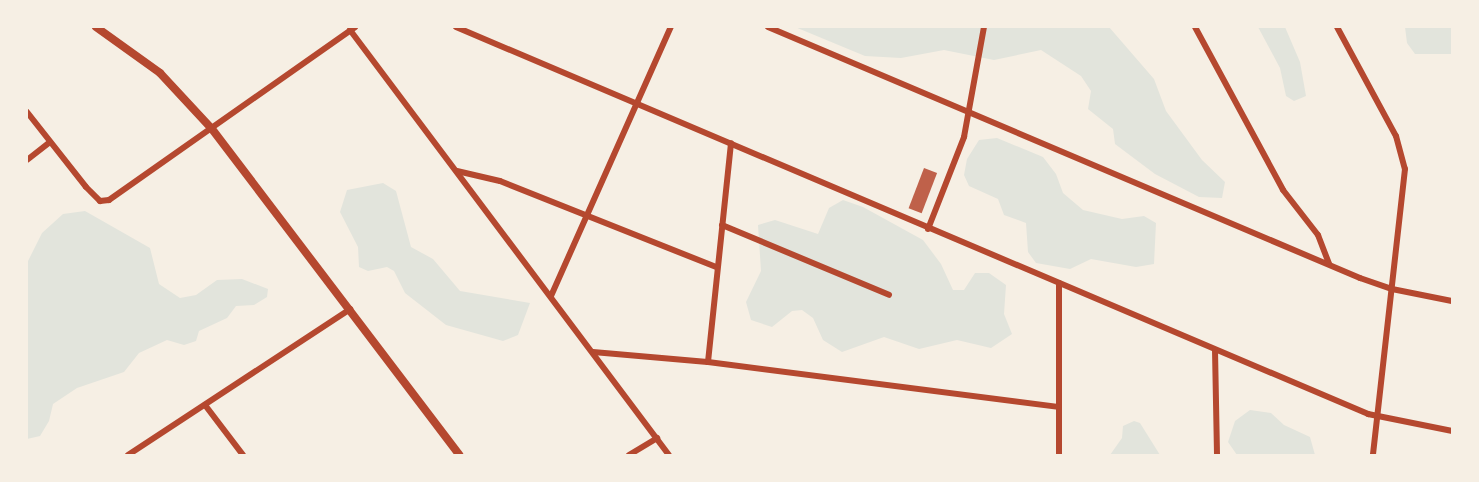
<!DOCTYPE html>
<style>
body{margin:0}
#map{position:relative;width:1479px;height:482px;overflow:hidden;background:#f6efe4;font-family:Rubik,sans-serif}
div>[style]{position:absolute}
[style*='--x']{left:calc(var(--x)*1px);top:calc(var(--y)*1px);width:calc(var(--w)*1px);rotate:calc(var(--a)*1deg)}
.green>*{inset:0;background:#e2e4dc}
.building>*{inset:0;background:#bf614a;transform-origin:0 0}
.minor>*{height:6px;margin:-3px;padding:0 3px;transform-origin:3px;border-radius:3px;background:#b5482f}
.tertiary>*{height:8px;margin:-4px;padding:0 4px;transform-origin:4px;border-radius:4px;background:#b5482f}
span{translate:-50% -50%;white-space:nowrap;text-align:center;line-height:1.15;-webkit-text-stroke:6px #f6efe4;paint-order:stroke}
.frame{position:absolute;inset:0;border:28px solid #f6efe4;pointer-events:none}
</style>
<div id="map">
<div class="green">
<div style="clip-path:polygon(795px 27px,1109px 27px,1154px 79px,1166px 111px,1202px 160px,1225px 182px,1222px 198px,1199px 197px,1155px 174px,1115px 144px,1113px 129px,1088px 109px,1091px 91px,1081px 76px,1041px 50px,994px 60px,944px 50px,901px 58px,865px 56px)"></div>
<div style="clip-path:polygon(1258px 27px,1285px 27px,1300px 62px,1306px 96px,1294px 101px,1286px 96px,1280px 68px)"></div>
<div style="clip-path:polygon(1405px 27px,1452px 27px,1452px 54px,1415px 54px,1407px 43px)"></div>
<div style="clip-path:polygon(997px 138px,1043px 157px,1056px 174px,1063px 193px,1083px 210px,1122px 219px,1144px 216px,1156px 223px,1154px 264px,1136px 267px,1091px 259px,1070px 269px,1036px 263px,1028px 252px,1026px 223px,1004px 215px,998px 199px,969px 186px,964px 175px,967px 159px,979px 140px)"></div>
<div style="clip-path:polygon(383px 183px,396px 191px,411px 247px,433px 259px,460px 291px,530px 303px,518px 335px,503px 341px,446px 325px,405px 293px,394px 271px,387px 267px,368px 271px,359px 267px,358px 247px,340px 212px,347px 190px)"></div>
<div style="clip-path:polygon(843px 200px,863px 207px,923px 240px,941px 264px,953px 290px,964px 290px,975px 273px,989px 273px,1006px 285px,1004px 314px,1012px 334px,991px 348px,957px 340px,919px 349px,884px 337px,842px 352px,823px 340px,813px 318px,802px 310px,792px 311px,772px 327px,751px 320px,746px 302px,761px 271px,758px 225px,775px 220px,818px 234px,829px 208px)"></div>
<div style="clip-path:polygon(85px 211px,150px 248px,159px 284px,180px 298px,196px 295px,217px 280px,242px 279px,268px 289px,267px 297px,254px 305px,236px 306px,227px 318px,199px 331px,196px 341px,184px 345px,167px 340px,139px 353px,124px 372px,77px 388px,53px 404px,49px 421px,40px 436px,27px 439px,27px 263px,42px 233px,63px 214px)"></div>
<div style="clip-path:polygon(1250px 410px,1271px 413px,1284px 425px,1310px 437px,1315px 455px,1237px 455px,1228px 442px,1235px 421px)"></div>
<div style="clip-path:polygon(1134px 421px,1140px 423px,1160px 455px,1110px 455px,1122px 438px,1123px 426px)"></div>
</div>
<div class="building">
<div style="left:924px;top:168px;width:14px;height:43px;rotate:21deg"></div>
</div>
<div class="minor">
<div style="--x:456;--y:27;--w:991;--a:22.99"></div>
<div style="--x:1368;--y:414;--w:86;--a:11.4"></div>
<div style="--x:768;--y:27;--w:643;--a:22.98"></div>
<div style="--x:1360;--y:278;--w:34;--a:19"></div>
<div style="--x:1392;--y:289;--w:61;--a:11.3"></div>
<div style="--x:1195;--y:27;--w:185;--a:61.6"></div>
<div style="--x:1283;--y:190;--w:57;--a:52.1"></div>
<div style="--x:1318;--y:235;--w:31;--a:69"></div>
<div style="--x:1337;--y:27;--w:124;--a:61.6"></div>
<div style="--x:1396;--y:136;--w:34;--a:75"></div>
<div style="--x:1405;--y:169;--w:288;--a:96.4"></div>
<div style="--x:350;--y:30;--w:531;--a:53.11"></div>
<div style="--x:27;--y:112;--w:95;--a:51.8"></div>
<div style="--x:86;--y:187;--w:20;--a:45"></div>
<div style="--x:100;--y:201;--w:9;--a:-6"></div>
<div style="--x:109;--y:200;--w:301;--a:-35.1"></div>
<div style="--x:27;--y:160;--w:29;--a:-38"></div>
<div style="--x:457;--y:171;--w:44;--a:13.1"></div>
<div style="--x:500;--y:181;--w:232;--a:21.7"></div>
<div style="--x:722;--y:225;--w:181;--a:22.7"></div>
<div style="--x:928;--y:229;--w:99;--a:-68.6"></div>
<div style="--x:964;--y:137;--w:112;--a:-79.7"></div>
<div style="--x:1059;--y:283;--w:172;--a:90"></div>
<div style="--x:551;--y:296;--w:295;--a:-66"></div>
<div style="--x:1215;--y:350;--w:105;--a:88.9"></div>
<div style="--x:593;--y:352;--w:115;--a:5"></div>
<div style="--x:708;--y:362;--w:353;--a:7.3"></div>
<div style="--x:708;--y:362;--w:220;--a:-84"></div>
<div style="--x:205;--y:405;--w:63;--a:52.8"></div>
<div style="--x:128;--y:455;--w:266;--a:-33.3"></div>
<div style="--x:629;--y:455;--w:33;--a:-31"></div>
</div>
<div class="tertiary">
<div style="--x:96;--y:27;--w:79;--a:35.7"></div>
<div style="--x:160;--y:73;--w:76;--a:47.1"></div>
<div style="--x:212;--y:129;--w:409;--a:52.8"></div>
</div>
<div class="frame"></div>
</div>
